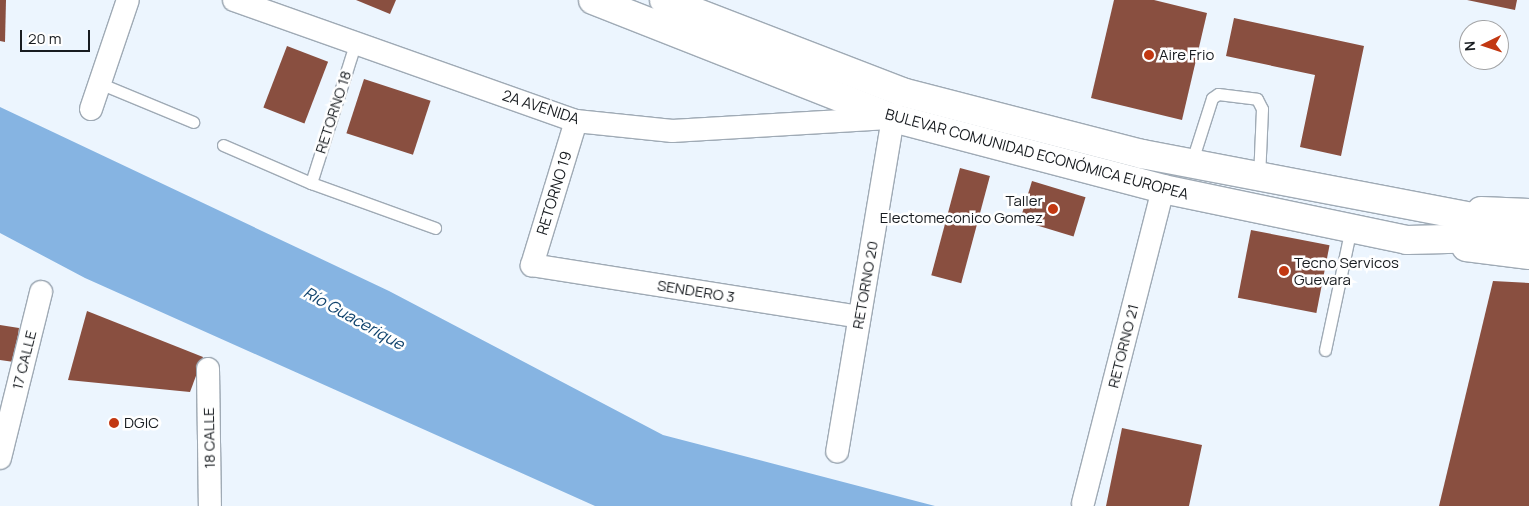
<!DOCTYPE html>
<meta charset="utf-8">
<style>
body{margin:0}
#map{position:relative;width:1529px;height:506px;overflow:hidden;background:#ecf5fe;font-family:Manrope,sans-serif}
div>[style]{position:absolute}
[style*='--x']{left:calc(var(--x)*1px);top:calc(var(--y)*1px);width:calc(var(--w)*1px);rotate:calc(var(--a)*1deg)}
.water>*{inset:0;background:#86b4e2}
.building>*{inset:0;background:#894f40;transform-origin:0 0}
.roads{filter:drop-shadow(1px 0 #9faab5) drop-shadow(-1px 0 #9faab5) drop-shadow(0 1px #9faab5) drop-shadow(0 -1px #9faab5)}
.service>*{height:11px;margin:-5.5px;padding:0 5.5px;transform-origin:5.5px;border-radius:5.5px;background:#fff}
.minor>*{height:22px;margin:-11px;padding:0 11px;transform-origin:11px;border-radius:11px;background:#fff}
.secondary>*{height:28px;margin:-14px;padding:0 14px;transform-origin:14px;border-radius:14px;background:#fff}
.primary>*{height:28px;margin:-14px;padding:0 14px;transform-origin:14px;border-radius:14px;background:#fff}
.dots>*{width:14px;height:14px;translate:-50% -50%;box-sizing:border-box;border:2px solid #fff;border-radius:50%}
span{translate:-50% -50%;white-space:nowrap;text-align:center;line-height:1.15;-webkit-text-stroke:5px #fff;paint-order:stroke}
.poi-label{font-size:15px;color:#181c20}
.left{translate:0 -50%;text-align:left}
.right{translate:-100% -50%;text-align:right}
.street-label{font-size:15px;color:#181c20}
.water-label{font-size:16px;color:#11446e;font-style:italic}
.north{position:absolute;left:1459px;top:20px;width:50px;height:50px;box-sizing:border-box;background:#fff;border:1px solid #a3a4a6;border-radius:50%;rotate:266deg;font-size:14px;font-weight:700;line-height:20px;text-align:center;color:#181c20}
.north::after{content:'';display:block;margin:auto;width:18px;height:22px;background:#c23812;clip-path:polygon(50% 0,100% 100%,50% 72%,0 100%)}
.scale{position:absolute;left:20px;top:30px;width:70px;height:22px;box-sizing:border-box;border:2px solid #181c20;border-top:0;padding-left:6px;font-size:15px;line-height:18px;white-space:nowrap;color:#181c20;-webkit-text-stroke:4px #fff;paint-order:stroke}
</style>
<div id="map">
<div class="water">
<div style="clip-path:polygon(0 107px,389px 291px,663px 435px,935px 506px,595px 506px,85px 278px,0 233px)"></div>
</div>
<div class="building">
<div style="clip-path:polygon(0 0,6px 0,5px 42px,0 41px)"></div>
<div style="clip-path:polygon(356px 0,396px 0,390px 14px)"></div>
<div style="clip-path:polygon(1114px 0,1154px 0,1207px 13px,1182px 120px,1091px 98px)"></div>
<div style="clip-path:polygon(1467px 0,1517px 0,1515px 10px)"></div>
<div style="clip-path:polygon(1234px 18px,1364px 46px,1341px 156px,1300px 147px,1315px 75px,1226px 56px)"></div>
<div style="left:287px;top:46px;width:44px;height:66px;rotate:21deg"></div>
<div style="left:364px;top:79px;width:70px;height:57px;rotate:18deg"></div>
<div style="left:960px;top:168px;width:31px;height:111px;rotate:15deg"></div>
<div style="left:1032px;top:181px;width:56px;height:41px;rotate:17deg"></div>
<div style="left:1251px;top:230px;width:80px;height:69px;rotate:11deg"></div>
<div style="clip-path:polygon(1493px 281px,1529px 283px,1529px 506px,1439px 506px)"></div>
<div style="clip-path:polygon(87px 311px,203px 357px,190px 392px,68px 380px)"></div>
<div style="clip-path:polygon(0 325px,19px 328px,14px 362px,0 360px)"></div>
<div style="clip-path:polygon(1122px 428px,1202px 445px,1189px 506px,1106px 506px)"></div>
</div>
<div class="roads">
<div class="service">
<div style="--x:99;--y:83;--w:102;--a:22.5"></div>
<div style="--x:223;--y:145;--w:96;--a:23.4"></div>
<div style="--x:311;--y:183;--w:132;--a:19.9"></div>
<div style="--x:1191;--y:164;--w:69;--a:-72.3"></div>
<div style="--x:1212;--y:98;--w:7;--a:-34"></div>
<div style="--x:1218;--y:94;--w:39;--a:7"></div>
<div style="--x:1257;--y:99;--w:11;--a:63"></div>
<div style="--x:1262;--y:109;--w:68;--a:92.5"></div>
<div style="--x:311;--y:183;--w:149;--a:-72.4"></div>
<div style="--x:1325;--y:350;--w:125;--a:-78"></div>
</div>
<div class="minor">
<div style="--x:234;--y:0;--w:363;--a:19.5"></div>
<div style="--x:576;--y:121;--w:97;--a:5.9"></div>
<div style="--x:672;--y:131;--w:221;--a:-3.4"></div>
<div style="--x:893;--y:118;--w:338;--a:99.5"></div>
<div style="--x:91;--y:109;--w:115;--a:-71.3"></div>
<div style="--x:576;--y:121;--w:151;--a:107"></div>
<div style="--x:532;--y:265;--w:331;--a:9"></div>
<div style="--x:208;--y:369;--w:137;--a:89.2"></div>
<div style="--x:0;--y:458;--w:171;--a:-76.1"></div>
<div style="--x:1083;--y:503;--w:324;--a:-75.7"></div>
</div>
<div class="secondary">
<div style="--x:1481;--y:211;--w:48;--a:2.4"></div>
<div style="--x:1466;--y:247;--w:64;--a:7.2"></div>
</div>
<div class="primary">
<div style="--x:593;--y:0;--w:322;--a:21.5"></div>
<div style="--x:893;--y:118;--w:279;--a:14.7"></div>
<div style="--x:1163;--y:189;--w:249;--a:11.8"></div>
<div style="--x:1407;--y:240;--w:122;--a:-1.4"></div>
<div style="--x:664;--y:0;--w:255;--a:21.1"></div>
<div style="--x:902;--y:92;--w:248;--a:14.5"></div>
<div style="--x:1142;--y:154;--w:378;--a:10.8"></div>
</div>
</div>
<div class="dots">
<div style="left:1149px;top:55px;background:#c23812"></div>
<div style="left:1053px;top:209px;background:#c23812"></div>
<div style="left:1284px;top:271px;background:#c23812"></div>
<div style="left:114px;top:423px;background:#c23812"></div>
</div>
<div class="poi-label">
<span class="left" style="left:1159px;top:55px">Aire Frio</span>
<span class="right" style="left:1043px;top:209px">Taller<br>Electomeconico Gomez</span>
<span class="left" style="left:1294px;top:271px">Tecno Servicos<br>Guevara</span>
<span class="left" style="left:124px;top:423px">DGIC</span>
</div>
<div class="street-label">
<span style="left:541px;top:107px;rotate:18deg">2A AVENIDA</span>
<span style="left:333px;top:112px;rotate:-72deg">RETORNO 18</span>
<span style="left:1037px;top:154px;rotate:15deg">BULEVAR COMUNIDAD ECONÓMICA EUROPEA</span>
<span style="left:554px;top:193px;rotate:-73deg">RETORNO 19</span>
<span style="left:865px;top:285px;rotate:-80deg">RETORNO 20</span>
<span style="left:696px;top:291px;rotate:9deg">SENDERO 3</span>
<span style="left:1123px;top:346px;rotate:-76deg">RETORNO 21</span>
<span style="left:24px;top:360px;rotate:-76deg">17 CALLE</span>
<span style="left:209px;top:438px;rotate:-91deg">18 CALLE</span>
</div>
<div class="water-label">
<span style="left:354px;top:318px;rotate:29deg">Río Guacerique</span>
</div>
<div class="north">N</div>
<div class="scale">20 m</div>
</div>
